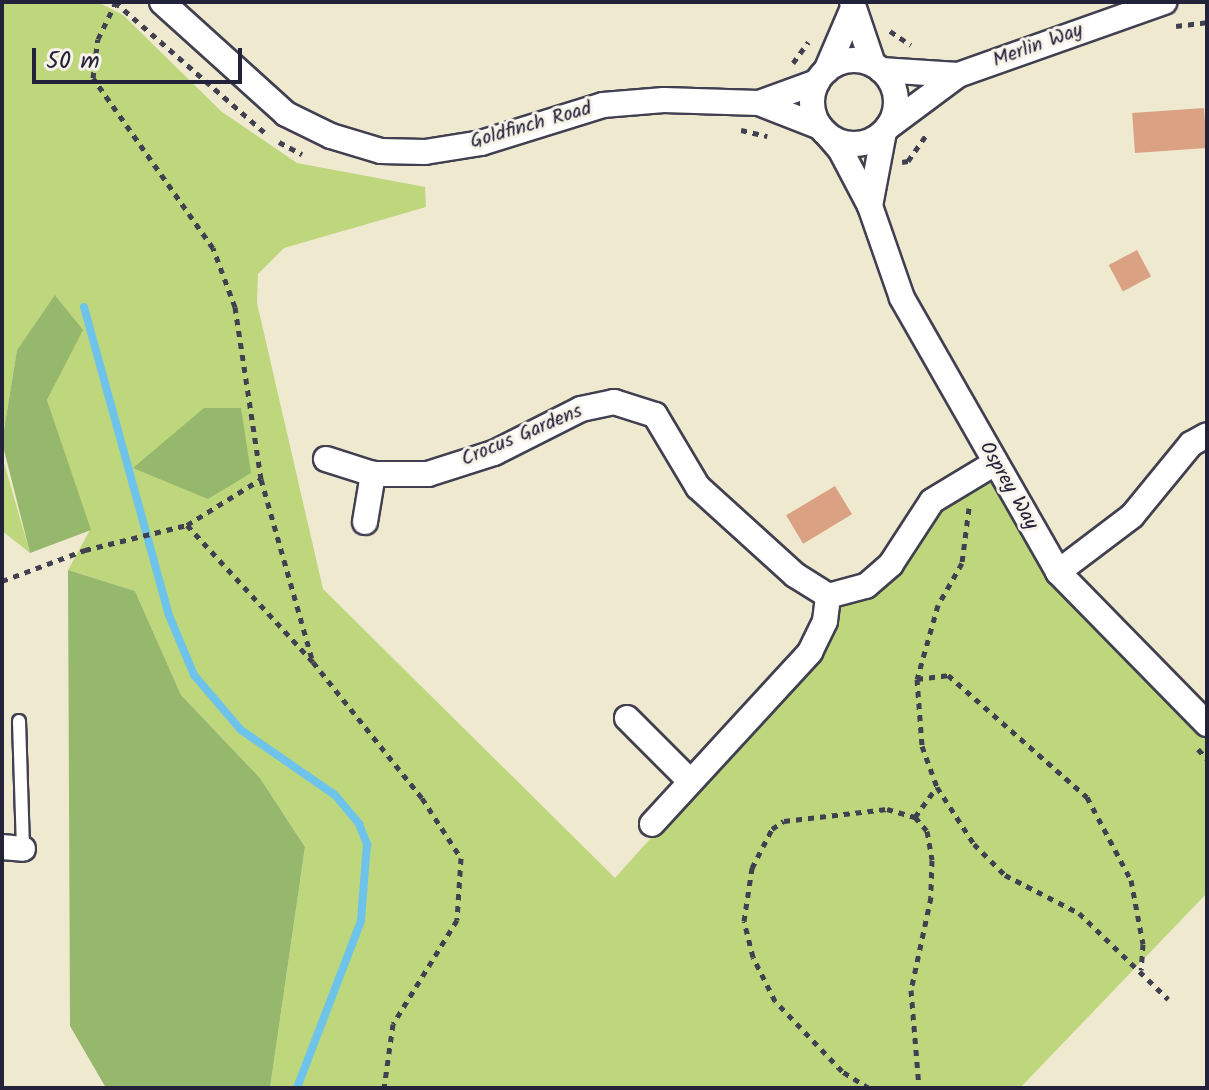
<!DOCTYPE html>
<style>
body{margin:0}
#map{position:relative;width:1209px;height:1090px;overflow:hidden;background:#efe9d0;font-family:Kalam,sans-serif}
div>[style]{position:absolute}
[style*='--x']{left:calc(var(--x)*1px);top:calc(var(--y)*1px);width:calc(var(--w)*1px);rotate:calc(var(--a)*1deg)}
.green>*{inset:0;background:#bed77c}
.forest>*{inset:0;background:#96b86c}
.stream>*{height:8px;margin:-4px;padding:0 4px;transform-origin:4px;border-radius:4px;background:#6ec3eb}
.building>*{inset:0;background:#daa283;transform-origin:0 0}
.path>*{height:5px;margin-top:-2.5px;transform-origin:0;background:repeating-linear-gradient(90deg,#414051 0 6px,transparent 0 12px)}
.roads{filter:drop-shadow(2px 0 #414051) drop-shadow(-2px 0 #414051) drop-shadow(0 2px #414051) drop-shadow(0 -2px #414051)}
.lane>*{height:12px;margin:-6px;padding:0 6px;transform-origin:6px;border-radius:6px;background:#fff}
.street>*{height:24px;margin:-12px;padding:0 12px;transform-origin:12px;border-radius:12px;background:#fff}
.street>.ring{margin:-12px;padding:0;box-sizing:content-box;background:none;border:24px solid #fff;border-radius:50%}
span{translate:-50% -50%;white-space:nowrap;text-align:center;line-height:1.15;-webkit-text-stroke:6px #f7f3e8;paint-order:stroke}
.street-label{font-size:20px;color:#22223b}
.frame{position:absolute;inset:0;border:4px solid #22223b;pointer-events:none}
.scale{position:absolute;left:32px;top:48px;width:210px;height:36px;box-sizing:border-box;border:4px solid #22223b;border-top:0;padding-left:10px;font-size:24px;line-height:28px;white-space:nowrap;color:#22223b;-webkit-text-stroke:6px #f7f3e8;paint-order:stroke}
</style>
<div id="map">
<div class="green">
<div style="clip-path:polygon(2px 2px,98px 2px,123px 15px,222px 112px,297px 163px,425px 187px,426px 207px,284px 248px,258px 274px,257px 303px,323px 589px,615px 878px,814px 656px,832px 598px,869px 589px,935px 506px,997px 471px,1051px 575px,1207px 736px,1207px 893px,1020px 1088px,270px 1088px,305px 847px,260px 778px,181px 695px,135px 591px,68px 570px,90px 530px,47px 400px,82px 330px,56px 296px,17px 350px,2px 442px)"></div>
<div style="clip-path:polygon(2px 456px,30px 553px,2px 531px)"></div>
</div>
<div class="forest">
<div style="clip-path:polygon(55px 295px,83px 330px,47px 400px,91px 530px,30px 553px,2px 442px,17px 350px)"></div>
<div style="clip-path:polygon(204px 408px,241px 408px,251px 473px,208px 499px,133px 468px)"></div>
<div style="clip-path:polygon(68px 570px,135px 591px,181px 695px,260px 778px,305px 847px,270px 1088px,106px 1088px,70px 1026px)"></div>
</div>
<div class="stream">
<div style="--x:84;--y:307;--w:317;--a:74.6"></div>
<div style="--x:168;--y:613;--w:67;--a:67.2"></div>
<div style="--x:194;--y:675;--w:72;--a:49.5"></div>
<div style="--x:241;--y:730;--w:114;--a:34.7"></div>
<div style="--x:335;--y:795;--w:38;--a:50"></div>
<div style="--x:359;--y:824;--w:22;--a:68"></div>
<div style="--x:367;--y:844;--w:77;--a:94.5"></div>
<div style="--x:361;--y:921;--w:179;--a:111"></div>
</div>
<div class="building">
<div style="left:1204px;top:108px;width:40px;height:72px;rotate:86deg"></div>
<div style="left:1137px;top:250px;width:30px;height:32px;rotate:62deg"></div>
<div style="left:835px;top:486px;width:33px;height:57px;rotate:59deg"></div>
</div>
<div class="path">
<div style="--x:115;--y:2;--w:198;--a:41.1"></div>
<div style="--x:1176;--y:26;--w:31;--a:-7"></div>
<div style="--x:890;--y:31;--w:25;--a:34"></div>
<div style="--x:793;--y:63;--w:26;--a:-54"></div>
<div style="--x:741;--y:130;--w:27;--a:13"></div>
<div style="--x:279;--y:142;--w:26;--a:28"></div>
<div style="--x:902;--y:162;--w:6;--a:-9"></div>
<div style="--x:908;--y:161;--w:35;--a:-55"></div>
<div style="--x:261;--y:479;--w:187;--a:74.2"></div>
<div style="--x:969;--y:508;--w:55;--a:97.3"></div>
<div style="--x:962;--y:563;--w:48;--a:119.7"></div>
<div style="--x:938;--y:605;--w:77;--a:105.8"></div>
<div style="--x:917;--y:679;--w:67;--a:85.7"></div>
<div style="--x:922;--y:746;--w:44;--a:69.9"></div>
<div style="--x:937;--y:787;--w:68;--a:57"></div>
<div style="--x:974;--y:844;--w:44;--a:45"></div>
<div style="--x:1005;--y:875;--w:83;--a:27.2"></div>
<div style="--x:1079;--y:913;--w:124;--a:44"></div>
<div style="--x:187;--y:525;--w:186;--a:47.4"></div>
<div style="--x:313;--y:662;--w:174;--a:51.3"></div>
<div style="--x:422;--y:798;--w:72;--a:57"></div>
<div style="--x:461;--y:858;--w:62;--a:93.7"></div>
<div style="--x:457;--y:920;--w:122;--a:121.6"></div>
<div style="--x:393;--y:1024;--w:65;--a:98"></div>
<div style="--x:2;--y:581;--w:89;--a:-20.5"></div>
<div style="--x:85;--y:550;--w:105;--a:-13.8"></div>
<div style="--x:187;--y:525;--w:87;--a:-31.9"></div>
<div style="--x:261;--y:479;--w:174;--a:-98.6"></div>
<div style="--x:235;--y:307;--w:63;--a:-110.4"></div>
<div style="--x:213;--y:248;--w:208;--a:-125.2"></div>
<div style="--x:93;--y:78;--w:39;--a:-83"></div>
<div style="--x:98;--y:39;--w:41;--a:-64.1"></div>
<div style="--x:917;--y:679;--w:31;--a:-7"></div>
<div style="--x:948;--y:675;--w:185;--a:41.3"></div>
<div style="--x:1087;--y:797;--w:94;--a:62.1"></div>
<div style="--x:1131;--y:880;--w:65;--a:79.4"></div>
<div style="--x:1143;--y:944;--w:26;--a:94"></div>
<div style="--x:1198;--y:749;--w:13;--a:48"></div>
<div style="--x:915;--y:817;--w:18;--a:49"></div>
<div style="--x:927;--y:831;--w:29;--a:80"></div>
<div style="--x:932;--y:860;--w:37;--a:92"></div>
<div style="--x:931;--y:897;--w:95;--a:102.1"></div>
<div style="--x:911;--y:990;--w:98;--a:85.3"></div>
<div style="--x:869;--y:1088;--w:32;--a:-148"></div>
<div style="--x:842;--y:1071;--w:97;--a:-133.7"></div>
<div style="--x:775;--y:1001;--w:49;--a:-116.6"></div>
<div style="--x:753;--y:957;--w:37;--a:-104"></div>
<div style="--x:744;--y:921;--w:54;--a:-81.4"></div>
<div style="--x:752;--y:868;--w:44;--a:-62.9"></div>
<div style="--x:772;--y:829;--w:14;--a:-34"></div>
<div style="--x:784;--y:821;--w:104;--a:-6.6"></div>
<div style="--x:887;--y:809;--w:29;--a:16"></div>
<div style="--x:915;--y:817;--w:37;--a:-54"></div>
</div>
<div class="roads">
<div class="lane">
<div style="--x:19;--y:721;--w:128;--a:88.2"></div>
</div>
<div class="street">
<div style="--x:162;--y:2;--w:167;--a:42.1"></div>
<div style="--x:286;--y:114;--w:50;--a:26.1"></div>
<div style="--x:331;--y:136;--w:52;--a:16.7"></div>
<div style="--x:381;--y:151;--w:44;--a:1.3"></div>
<div style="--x:425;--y:152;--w:57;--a:-9.1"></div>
<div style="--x:481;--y:143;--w:128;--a:-17.3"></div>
<div style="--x:603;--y:105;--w:61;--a:-4.7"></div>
<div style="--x:664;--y:100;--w:95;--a:1.8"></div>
<div style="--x:759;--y:103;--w:62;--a:-19.9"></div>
<div style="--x:852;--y:2;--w:65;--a:71.3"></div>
<div class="ring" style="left:812px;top:60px;width:60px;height:60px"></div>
<div style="--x:881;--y:70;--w:77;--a:3.7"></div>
<div style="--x:826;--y:71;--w:69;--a:-66.8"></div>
<div style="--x:759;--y:103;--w:66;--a:21.5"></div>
<div style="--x:888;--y:127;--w:87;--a:-36.6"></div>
<div style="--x:958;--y:75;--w:219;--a:-19.5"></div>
<div style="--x:825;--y:132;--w:23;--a:49"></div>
<div style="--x:840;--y:149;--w:64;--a:62.2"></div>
<div style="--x:870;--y:206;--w:97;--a:70.8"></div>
<div style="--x:902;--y:298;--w:315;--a:60.3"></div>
<div style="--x:1058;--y:572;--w:213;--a:45.6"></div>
<div style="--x:870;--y:206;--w:75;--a:-79.3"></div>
<div style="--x:326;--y:459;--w:49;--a:17.7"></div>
<div style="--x:373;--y:474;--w:55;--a:0"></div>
<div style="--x:428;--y:474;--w:69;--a:-17.7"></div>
<div style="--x:494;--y:453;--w:97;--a:-26.8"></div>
<div style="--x:581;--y:409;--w:34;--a:-12"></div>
<div style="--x:614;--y:402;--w:43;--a:17.6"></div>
<div style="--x:655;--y:415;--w:84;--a:59.2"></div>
<div style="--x:698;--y:487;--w:131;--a:42.2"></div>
<div style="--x:795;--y:575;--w:39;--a:32"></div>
<div style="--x:828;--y:596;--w:39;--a:-15"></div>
<div style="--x:866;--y:586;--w:33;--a:-41"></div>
<div style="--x:891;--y:564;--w:75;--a:-56.9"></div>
<div style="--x:932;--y:501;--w:74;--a:-31.1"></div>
<div style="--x:365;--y:522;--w:49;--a:-80.5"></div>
<div style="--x:1058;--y:572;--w:93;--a:-37.1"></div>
<div style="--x:1132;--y:516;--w:93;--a:-50.7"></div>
<div style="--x:1191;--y:444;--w:18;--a:-29"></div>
<div style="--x:627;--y:718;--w:89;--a:45"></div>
<div style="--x:652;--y:824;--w:234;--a:-47.4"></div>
<div style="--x:810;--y:652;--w:34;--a:-64"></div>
<div style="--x:825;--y:621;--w:25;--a:-83"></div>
<div style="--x:2;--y:847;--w:21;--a:5"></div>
</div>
</div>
<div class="street-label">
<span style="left:1038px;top:46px;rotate:-20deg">Merlin Way</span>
<span style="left:531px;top:126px;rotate:-16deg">Goldfinch Road</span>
<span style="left:522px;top:436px;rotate:-23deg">Crocus Gardens</span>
<span style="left:1008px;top:486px;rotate:60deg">Osprey Way</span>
</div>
<div class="frame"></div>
<div class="scale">50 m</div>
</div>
